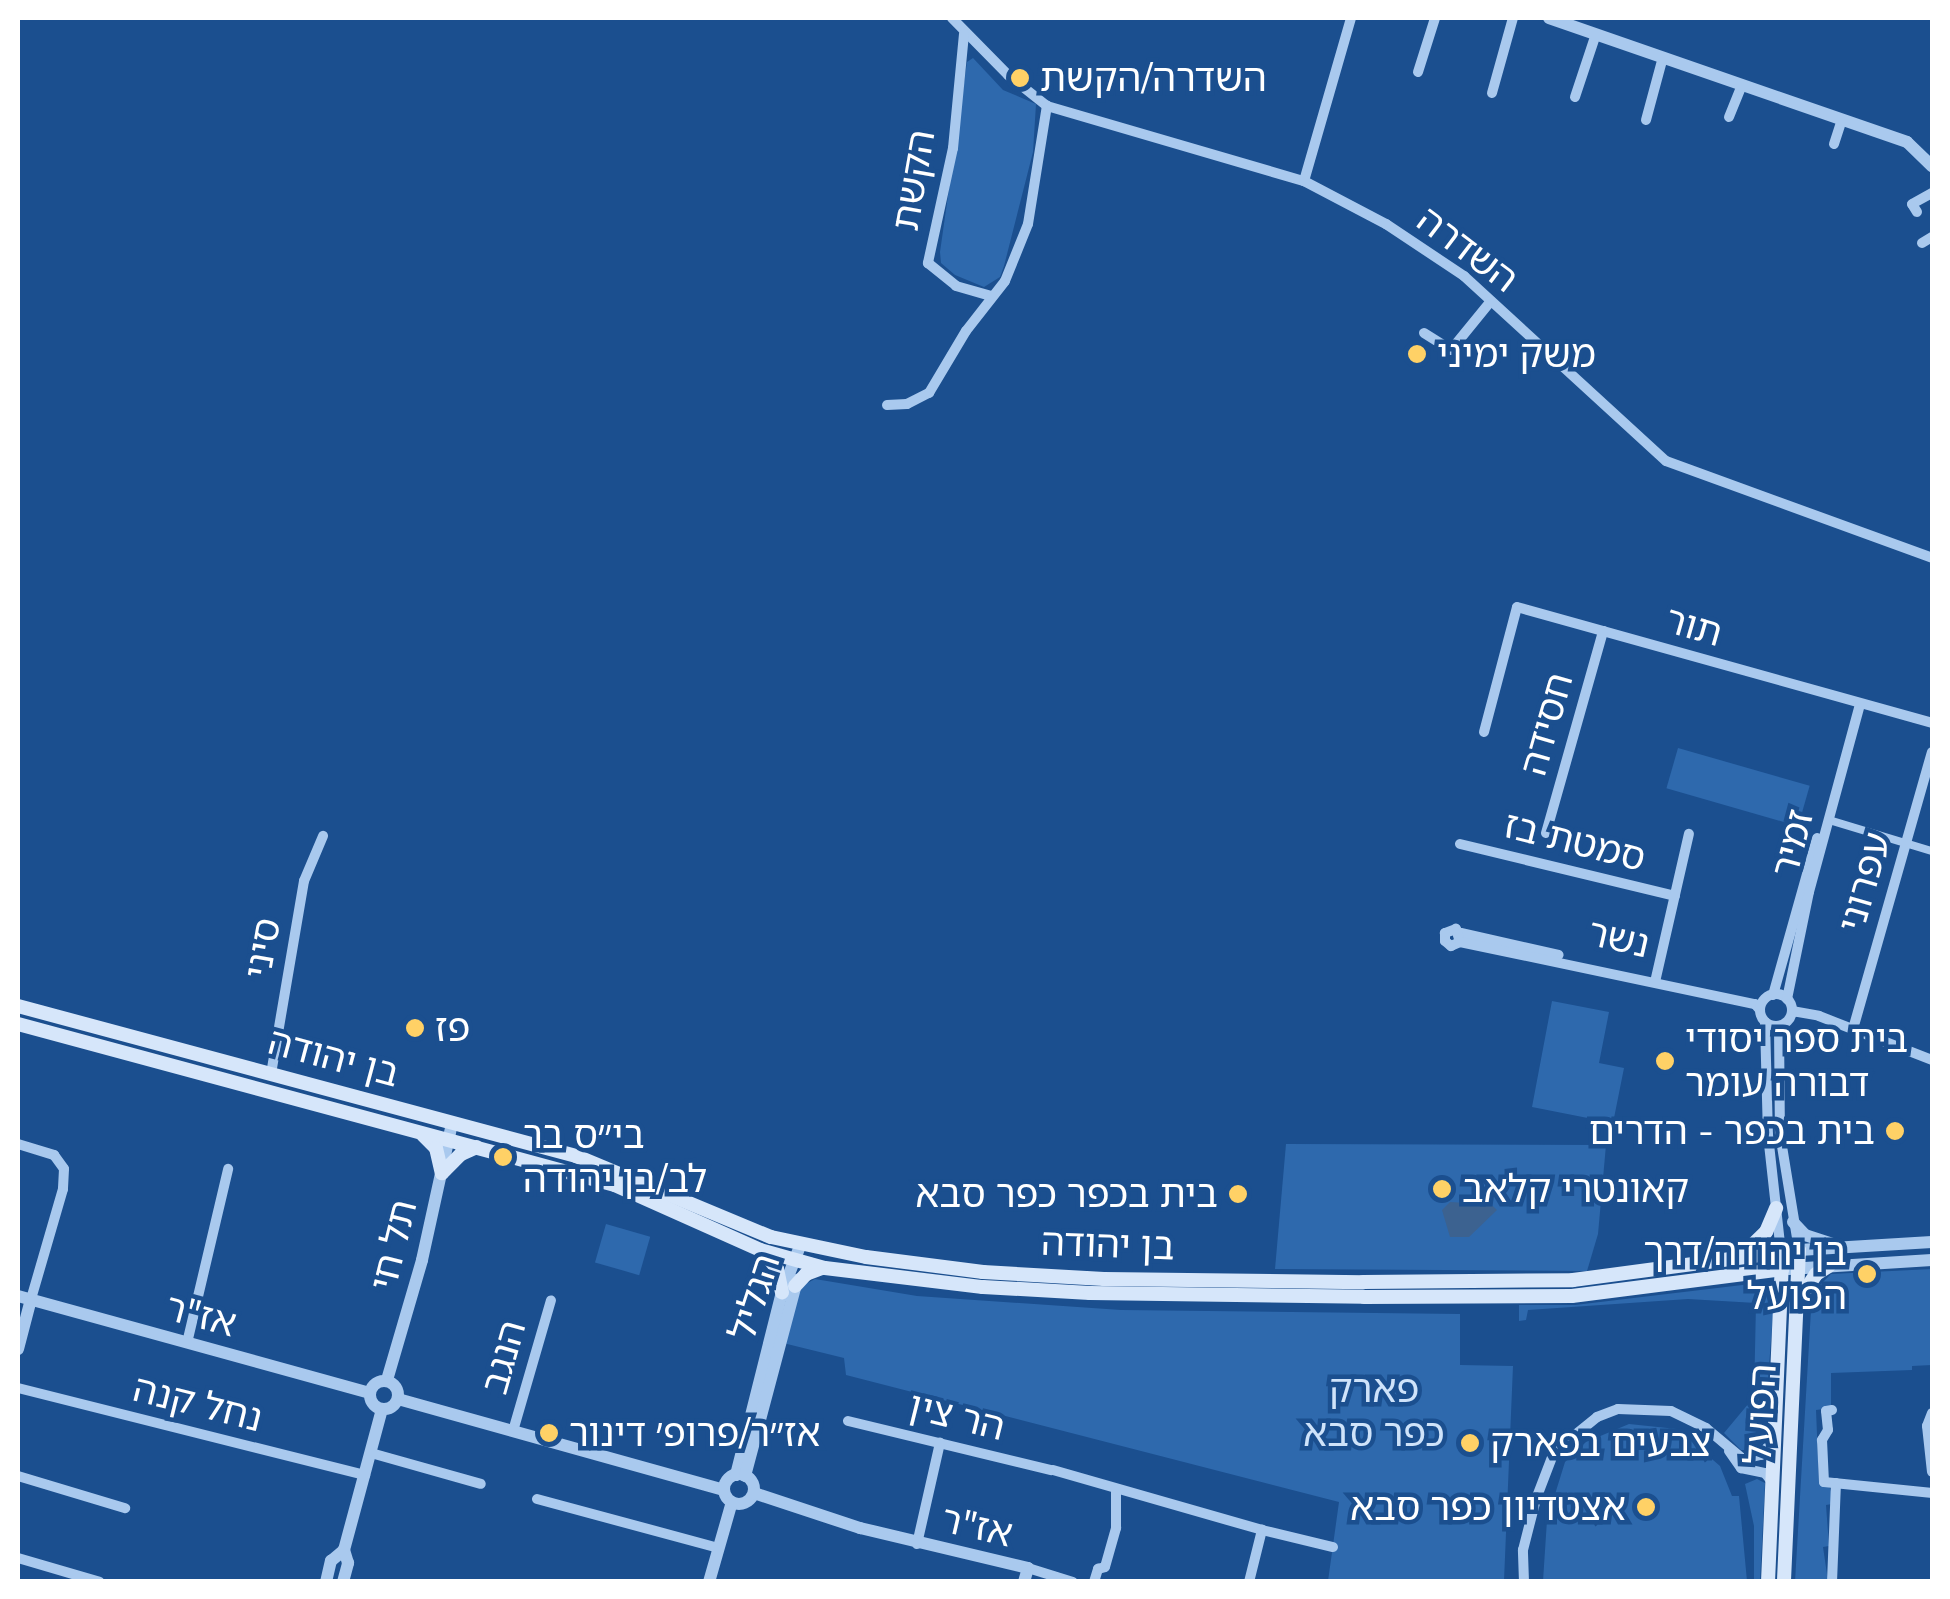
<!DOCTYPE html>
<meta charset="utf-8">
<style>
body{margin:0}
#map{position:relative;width:1950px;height:1599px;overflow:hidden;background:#1b4f8f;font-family:Mulish,"Noto Sans Hebrew",sans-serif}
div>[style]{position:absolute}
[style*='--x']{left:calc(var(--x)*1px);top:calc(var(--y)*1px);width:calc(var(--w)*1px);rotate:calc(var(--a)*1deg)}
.green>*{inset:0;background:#2e69ad;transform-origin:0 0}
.water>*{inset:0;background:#3c6290}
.pedestrian>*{height:8px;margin:-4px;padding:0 4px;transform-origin:4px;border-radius:4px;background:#a9c9ee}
.minor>*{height:10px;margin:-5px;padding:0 5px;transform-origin:5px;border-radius:5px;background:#a9c9ee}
.minor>.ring{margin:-5px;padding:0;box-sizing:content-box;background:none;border:10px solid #a9c9ee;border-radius:50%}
.tertiary>*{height:12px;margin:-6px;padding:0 6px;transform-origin:6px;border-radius:6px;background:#a9c9ee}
.tertiary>.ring{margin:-6px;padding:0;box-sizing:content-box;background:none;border:12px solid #a9c9ee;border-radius:50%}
.secondary>*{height:14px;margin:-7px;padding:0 7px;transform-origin:7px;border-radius:7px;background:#d6e6fa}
.dots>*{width:28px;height:28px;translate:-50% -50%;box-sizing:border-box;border:5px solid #1b4f8f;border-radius:50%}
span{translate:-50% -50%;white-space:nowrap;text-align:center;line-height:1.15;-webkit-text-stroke:9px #1b4f8f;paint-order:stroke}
.poi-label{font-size:38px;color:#fff}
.left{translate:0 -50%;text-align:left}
.right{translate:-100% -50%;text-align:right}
.street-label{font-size:38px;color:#fff}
.park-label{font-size:38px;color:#cfe3fa}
.frame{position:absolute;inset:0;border:20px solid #fff;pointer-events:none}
</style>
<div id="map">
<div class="green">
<div style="clip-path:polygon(973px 58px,1003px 90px,1036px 104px,1033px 152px,1004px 266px,1000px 277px,984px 287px,955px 275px,941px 263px,940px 252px,967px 62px)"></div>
<div style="left:1678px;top:748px;width:137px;height:42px;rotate:16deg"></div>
<div style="clip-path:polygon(1552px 1001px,1609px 1012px,1599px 1063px,1624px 1068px,1613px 1123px,1532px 1107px)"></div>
<div style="clip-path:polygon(1286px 1144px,1606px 1145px,1598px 1234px,1587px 1271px,1275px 1269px)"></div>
<div style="left:606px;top:1224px;width:46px;height:40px;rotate:16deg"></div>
<div style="clip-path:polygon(1932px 1269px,1932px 1365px,1912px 1366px,1912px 1370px,1831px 1373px,1831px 1408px,1816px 1410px,1819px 1484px,1829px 1486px,1832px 1494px,1832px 1504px,1826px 1505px,1829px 1546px,1823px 1547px,1828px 1581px,1795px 1582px,1812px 1293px,1831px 1274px)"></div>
<div style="clip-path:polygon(815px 1279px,917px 1296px,1121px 1310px,1460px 1314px,1460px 1365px,1513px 1366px,1504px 1581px,1328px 1581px,1339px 1502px,846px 1375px,844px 1358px,783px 1343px,798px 1288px)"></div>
<div style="clip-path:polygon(1759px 1283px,1767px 1288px,1774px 1302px,1763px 1443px,1751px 1450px,1741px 1450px,1724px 1433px,1754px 1397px,1756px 1303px,1688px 1299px,1528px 1310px,1526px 1320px,1519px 1321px,1519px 1305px,1575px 1305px)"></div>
<div style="clip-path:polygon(1629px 1424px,1677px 1429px,1720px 1466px,1732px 1496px,1739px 1496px,1747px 1581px,1543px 1581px,1547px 1520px,1565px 1462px,1586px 1442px)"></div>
<div style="clip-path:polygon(1757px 1479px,1765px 1483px,1760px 1581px,1754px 1582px,1754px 1526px,1745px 1484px)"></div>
</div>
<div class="water">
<div style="clip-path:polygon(1478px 1192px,1497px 1210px,1469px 1237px,1450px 1237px,1442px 1210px,1450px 1202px,1467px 1203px)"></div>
</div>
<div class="pedestrian">
<div style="--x:1829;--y:820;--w:108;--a:16.8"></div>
</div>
<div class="minor">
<div style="--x:952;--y:18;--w:80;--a:45.5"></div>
<div style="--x:1008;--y:75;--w:50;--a:38.5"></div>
<div style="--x:1047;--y:106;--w:268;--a:16.3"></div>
<div style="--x:1304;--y:181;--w:93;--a:27.7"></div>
<div style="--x:1386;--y:224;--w:94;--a:33.7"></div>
<div style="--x:1464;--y:276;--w:274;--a:42.5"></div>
<div style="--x:1666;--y:461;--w:283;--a:20"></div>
<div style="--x:964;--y:34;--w:115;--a:95.5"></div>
<div style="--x:953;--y:148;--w:118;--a:102.3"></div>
<div style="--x:928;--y:263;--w:36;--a:39"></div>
<div style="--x:956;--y:286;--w:36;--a:16"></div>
<div style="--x:1418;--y:72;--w:57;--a:-72.5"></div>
<div style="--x:1492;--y:93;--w:78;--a:-74.4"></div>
<div style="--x:1575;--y:97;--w:66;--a:-71.6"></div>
<div style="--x:1729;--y:117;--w:35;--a:-68"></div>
<div style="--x:1646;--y:120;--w:65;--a:-74.9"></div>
<div style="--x:1834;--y:144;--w:25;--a:-72"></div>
<div style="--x:1304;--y:181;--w:170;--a:-73.9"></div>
<div style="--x:1917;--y:212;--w:9;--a:-122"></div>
<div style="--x:1912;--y:204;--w:23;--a:-29"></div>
<div style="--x:1922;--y:243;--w:12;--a:-31"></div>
<div style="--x:1424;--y:333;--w:32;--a:32"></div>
<div style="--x:1451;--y:350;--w:63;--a:-50.8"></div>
<div style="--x:887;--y:405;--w:20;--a:-3"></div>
<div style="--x:907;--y:404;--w:25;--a:-27"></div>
<div style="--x:929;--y:393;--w:72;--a:-59.2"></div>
<div style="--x:966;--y:331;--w:63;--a:-52"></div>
<div style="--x:1005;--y:281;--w:61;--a:-68"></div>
<div style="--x:1028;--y:224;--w:120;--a:-80.9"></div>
<div style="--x:1484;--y:732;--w:129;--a:-75.2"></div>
<div style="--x:1517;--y:607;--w:431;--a:15.6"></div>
<div style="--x:1546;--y:833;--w:210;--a:-74.2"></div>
<div style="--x:1460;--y:844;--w:221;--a:13.6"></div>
<div style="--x:1461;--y:933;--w:100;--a:12.7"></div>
<div style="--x:1460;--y:942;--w:14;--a:-107"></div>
<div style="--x:1456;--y:929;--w:12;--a:160"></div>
<div style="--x:1445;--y:933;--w:8;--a:90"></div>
<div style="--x:1445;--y:941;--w:8;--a:40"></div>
<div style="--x:1451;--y:946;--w:10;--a:-24"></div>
<div style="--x:1460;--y:942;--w:301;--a:11.9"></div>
<div style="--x:1755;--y:1004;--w:8;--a:50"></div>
<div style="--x:1655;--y:982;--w:152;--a:-77.1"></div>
<div class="ring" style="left:1760px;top:994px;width:22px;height:22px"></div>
<div style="--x:1773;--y:995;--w:163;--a:-74.3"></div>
<div style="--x:1787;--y:999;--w:109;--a:-78.4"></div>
<div style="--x:1809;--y:892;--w:195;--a:-74.8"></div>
<div style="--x:1792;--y:1011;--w:27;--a:10"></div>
<div style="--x:1819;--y:1016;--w:121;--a:21.3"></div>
<div style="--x:1765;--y:1022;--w:113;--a:88.5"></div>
<div style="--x:1768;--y:1135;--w:118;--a:83.7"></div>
<div style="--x:1779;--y:1026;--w:108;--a:89.5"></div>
<div style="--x:1780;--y:1134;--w:118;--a:80.7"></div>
<div style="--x:1853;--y:1029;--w:288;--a:-74.1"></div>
<div style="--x:271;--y:1074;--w:196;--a:-80.3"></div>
<div style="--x:304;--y:881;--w:49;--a:-67.1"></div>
<div style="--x:18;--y:1144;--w:38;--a:17"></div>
<div style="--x:54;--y:1155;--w:17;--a:54"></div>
<div style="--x:64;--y:1169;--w:20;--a:93"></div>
<div style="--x:63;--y:1189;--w:115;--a:106.2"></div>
<div style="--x:187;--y:1343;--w:179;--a:-76.7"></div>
<div style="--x:18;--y:1388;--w:358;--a:14.1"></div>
<div style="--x:1832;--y:1410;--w:6;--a:171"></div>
<div style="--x:1826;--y:1411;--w:19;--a:84"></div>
<div style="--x:1828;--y:1430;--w:12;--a:121"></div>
<div style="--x:1822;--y:1440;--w:42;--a:87.3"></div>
<div style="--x:1824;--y:1482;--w:109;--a:5.8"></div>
<div style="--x:1932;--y:1413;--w:14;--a:111"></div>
<div style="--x:1927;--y:1426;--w:46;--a:83.8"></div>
<div style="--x:848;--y:1421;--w:209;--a:13.6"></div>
<div style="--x:513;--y:1431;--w:136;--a:-73.8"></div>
<div style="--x:1729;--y:1451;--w:21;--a:55"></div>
<div style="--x:1741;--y:1468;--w:25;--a:12"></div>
<div style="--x:1765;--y:1473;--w:11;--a:52"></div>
<div style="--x:371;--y:1453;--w:114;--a:15.7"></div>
<div style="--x:1053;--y:1470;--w:217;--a:16"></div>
<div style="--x:18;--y:1476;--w:112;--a:16.7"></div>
<div style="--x:537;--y:1499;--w:188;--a:15.1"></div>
<div style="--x:917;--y:1544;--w:104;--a:-77.2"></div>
<div style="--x:18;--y:1558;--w:85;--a:16.3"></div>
<div style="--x:1028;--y:1568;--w:47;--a:17.3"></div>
<div style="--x:1094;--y:1582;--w:14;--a:-73"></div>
<div style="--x:1098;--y:1569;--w:7;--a:-16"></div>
<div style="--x:1105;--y:1567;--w:41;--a:-74.2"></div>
<div style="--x:1116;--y:1528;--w:38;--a:-90"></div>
<div style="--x:1249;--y:1582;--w:54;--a:-76"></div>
<div style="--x:1262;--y:1530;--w:73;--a:13.5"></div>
<div style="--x:1524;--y:1582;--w:32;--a:-92"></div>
<div style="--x:1523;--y:1550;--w:53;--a:-75.7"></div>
<div style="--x:1536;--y:1499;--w:50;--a:-69"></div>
<div style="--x:1554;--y:1452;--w:55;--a:-39.1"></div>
<div style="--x:1597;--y:1417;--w:22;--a:-21"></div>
<div style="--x:1618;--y:1409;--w:53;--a:2.2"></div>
<div style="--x:1671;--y:1411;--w:39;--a:26"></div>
<div style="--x:1706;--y:1428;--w:48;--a:40"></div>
<div style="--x:1743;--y:1459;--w:18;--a:-13"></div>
<div style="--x:1761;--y:1455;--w:17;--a:-50"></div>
<div style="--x:1832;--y:1582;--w:99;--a:-87.7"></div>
</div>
<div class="tertiary">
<div style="--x:1549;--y:18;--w:379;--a:19.1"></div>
<div style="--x:1907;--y:142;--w:35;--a:44"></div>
<div style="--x:1793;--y:1222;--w:18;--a:47"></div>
<div style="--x:1805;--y:1235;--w:29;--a:18"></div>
<div style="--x:1799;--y:1250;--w:133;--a:-3.4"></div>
<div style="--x:1789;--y:1269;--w:143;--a:-3.6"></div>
<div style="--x:18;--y:1296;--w:364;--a:15.4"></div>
<div style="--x:18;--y:1349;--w:52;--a:-75.4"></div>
<div style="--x:387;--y:1380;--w:125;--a:-73.7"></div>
<div style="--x:422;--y:1260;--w:140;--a:-77.6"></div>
<div class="ring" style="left:370px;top:1381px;width:16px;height:16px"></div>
<div style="--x:398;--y:1399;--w:338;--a:15.6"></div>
<div class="ring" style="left:724px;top:1474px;width:18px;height:18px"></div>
<div style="--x:736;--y:1475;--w:189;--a:-75.9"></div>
<div style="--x:782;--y:1292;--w:49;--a:-68.6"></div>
<div style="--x:745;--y:1476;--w:203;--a:-75.1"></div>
<div style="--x:754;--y:1493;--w:112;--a:18.3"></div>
<div style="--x:860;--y:1528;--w:173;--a:13.4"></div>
<div style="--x:1028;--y:1568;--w:15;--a:106"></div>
<div style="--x:326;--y:1582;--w:22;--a:-77"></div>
<div style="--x:331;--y:1561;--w:17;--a:-40"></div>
<div style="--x:343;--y:1582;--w:20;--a:-75"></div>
<div style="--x:348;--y:1563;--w:14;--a:-107"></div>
<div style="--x:344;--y:1550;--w:146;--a:-74.9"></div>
<div style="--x:709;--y:1582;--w:83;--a:-74"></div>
</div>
<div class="secondary">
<div style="--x:18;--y:1006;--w:578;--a:15.05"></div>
<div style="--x:576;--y:1156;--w:211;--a:22.6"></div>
<div style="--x:771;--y:1237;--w:97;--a:11.9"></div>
<div style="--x:866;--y:1257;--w:118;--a:7.3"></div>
<div style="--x:983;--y:1272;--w:121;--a:3.3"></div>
<div style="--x:1104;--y:1279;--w:259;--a:0.7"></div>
<div style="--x:1363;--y:1282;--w:210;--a:-0.5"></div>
<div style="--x:1573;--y:1280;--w:228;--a:-7.6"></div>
<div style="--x:1799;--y:1250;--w:332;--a:92.6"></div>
<div style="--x:18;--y:1024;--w:618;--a:15.09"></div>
<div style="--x:615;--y:1185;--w:159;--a:24.1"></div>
<div style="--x:760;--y:1250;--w:67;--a:15.5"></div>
<div style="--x:825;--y:1268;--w:159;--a:6.9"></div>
<div style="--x:983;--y:1287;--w:107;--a:3.2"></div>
<div style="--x:1090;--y:1293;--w:274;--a:0.8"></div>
<div style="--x:1364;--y:1297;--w:208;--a:-0.3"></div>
<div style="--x:1572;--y:1296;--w:212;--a:-7.3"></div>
<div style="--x:423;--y:1135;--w:18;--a:45"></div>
<div style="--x:436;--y:1148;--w:26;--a:77"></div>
<div style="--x:442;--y:1173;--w:27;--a:-45"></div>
<div style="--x:461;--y:1154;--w:17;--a:-24"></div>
<div style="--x:765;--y:1253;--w:20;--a:53"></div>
<div style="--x:777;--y:1269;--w:24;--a:78"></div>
<div style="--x:1742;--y:1255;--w:33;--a:-44"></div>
<div style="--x:1766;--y:1232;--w:26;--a:-67"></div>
<div style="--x:795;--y:1286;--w:16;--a:-47"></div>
<div style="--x:806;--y:1274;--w:17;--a:-21"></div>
<div style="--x:1802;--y:1295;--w:25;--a:-56"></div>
<div style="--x:1816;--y:1274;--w:15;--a:-32"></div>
<div style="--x:1768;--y:1582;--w:320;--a:-87.5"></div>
</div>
<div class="dots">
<div style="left:1020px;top:78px;background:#ffd166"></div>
<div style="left:1417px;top:354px;background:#ffd166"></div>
<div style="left:415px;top:1028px;background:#ffd166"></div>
<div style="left:1665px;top:1061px;background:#ffd166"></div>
<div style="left:1895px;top:1131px;background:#ffd166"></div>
<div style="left:503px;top:1157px;background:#ffd166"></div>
<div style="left:1442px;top:1189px;background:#ffd166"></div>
<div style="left:1238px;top:1194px;background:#ffd166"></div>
<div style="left:1867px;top:1274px;background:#ffd166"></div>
<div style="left:549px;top:1433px;background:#ffd166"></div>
<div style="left:1470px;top:1443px;background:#ffd166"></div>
<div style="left:1646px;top:1507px;background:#ffd166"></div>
</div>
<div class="poi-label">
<span class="left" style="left:1040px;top:78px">השדרה/הקשת</span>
<span class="left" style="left:1437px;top:354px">משק ימיני</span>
<span class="left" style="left:435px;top:1028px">פז</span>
<span class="left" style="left:1685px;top:1061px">בית ספר יסודי<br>דבורה עומר</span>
<span class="right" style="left:1875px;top:1131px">בית בכפר - הדרים</span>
<span class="left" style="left:523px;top:1157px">בי״ס בר<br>לב/בן יהודה</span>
<span class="left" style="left:1462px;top:1189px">קאונטרי קלאב</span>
<span class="right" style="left:1218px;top:1194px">בית בכפר כפר סבא</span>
<span class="right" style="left:1847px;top:1274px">בן יהודה/דרך<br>הפועל</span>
<span class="left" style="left:569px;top:1433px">אז״ר/פרופ׳ דינור</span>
<span class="left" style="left:1490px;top:1443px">צבעים בפארק</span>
<span class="right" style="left:1626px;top:1507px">אצטדיון כפר סבא</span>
</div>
<div class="street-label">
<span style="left:913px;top:180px;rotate:-80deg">הקשת</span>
<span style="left:1468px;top:249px;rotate:37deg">השדרה</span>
<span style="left:1694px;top:626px;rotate:16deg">תור</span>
<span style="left:1546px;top:724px;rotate:-74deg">חסידה</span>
<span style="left:1575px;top:841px;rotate:14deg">סמטת בז</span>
<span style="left:1792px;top:843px;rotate:-75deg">זמיר</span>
<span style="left:1864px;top:882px;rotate:-74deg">עפרוני</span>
<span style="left:1619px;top:938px;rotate:13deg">נשר</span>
<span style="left:262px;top:948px;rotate:-80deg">סיני</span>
<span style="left:334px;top:1057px;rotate:15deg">בן יהודה</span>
<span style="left:1108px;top:1244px;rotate:2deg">בן יהודה</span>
<span style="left:393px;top:1245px;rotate:-76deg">תל חי</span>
<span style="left:754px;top:1297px;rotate:-72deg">הגליל</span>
<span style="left:201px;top:1315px;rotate:15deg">אז"ר</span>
<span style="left:503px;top:1357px;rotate:-74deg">הנגב</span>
<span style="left:198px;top:1403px;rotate:14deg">נחל קנה</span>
<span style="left:1760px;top:1414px;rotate:-87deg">הפועל</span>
<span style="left:957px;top:1416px;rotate:14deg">הר צין</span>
<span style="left:977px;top:1526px;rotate:13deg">אז"ר</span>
</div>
<div class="park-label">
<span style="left:1374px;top:1411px">פארק<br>כפר סבא</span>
</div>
<div class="frame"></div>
</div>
